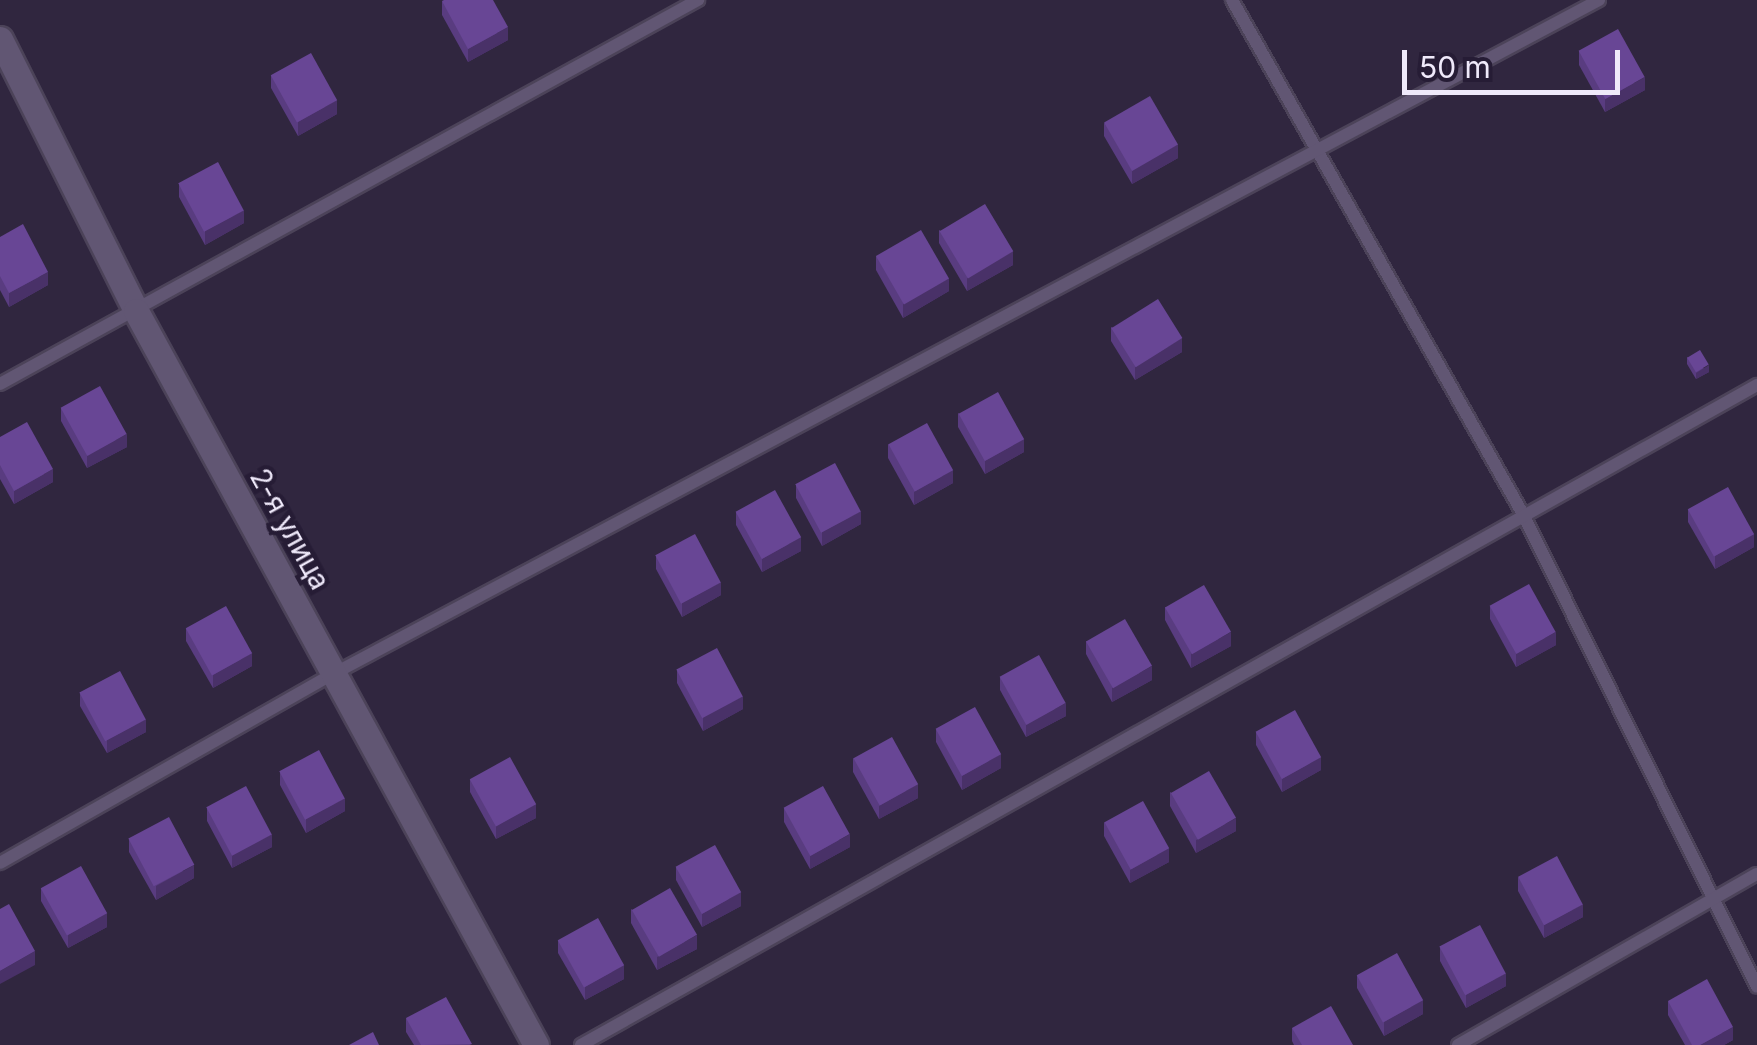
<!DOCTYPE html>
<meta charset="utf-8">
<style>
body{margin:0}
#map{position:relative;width:1757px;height:1045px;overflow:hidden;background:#30263f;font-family:Inter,sans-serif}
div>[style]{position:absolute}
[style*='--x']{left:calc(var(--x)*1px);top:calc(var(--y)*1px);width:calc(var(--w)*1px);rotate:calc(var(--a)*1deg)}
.roads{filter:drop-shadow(2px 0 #4c4359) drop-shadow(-2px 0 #4c4359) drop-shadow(0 2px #4c4359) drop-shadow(0 -2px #4c4359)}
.lane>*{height:12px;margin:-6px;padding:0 6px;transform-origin:6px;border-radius:6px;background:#615673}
.street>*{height:25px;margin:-12.5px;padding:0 12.5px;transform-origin:12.5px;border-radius:12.5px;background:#615673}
.wall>*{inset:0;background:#593c80}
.shaded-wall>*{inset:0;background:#493168}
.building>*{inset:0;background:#684695;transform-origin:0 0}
span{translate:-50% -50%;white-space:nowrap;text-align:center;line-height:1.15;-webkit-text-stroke:9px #261c35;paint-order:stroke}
.street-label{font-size:28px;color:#efe9fa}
.scale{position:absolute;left:1402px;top:50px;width:218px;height:45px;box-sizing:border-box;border:5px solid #efe9fa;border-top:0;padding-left:12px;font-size:30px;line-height:35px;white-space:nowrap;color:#efe9fa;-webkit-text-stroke:8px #261c35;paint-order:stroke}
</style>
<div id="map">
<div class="roads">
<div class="lane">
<div style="--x:1232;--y:0;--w:593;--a:60.49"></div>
<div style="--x:1524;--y:516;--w:525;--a:63.68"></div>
<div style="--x:0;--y:384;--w:797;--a:-28.82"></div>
<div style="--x:0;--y:863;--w:385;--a:-29.6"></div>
<div style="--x:335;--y:673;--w:1432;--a:-28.03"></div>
<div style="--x:581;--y:1045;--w:1349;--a:-29.3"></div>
<div style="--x:1458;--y:1045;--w:344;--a:-29.8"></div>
</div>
<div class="street">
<div style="--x:0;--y:39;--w:304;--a:63.4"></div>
<div style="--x:136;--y:311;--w:836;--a:61.41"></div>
</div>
</div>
<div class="wall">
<div style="clip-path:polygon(442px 1px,508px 40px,468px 62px,442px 15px)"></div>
<div style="clip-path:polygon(1579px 51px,1645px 90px,1605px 112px,1579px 65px)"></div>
<div style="clip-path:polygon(271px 75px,337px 114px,298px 136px,271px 88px)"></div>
<div style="clip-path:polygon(1104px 123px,1178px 158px,1132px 184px,1104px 136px)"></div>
<div style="clip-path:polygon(179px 184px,244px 223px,205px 245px,179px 197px)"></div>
<div style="clip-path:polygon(939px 230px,1013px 265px,967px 291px,939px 243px)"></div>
<div style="clip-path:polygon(0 237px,48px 285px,9px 307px,0 290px)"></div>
<div style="clip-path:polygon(876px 256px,949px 291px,903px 318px,876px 270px)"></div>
<div style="clip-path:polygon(1111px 327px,1182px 352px,1135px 380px,1111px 341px)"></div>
<div style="clip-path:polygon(1687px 357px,1709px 372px,1696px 379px,1687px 364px)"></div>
<div style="clip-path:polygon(61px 408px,127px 447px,87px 468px,61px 421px)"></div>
<div style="clip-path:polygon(958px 413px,1024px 452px,985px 474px,958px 427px)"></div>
<div style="clip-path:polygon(0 437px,53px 482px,14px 504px,0 479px)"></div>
<div style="clip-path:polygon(888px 444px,953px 483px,914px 505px,888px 458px)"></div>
<div style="clip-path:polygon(796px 485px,861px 524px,822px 546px,796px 498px)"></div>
<div style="clip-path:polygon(1688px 509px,1754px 547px,1715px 569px,1688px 522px)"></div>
<div style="clip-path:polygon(736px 512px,801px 551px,762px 572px,736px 525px)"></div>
<div style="clip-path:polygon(656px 556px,721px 595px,682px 617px,656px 569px)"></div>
<div style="clip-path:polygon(1490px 606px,1556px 645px,1516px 667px,1490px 619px)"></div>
<div style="clip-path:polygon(1165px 607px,1231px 646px,1191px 668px,1165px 620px)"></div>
<div style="clip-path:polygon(186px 628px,252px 666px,213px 688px,186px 641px)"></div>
<div style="clip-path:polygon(1086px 641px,1152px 680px,1112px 702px,1086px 654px)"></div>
<div style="clip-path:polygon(677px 670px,743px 709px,703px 731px,677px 683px)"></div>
<div style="clip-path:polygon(1000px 677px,1066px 716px,1026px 737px,1000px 690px)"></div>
<div style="clip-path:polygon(80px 693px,146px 732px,107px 753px,80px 706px)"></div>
<div style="clip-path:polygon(936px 729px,1001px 768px,962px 790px,936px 742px)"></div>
<div style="clip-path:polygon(1256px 732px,1321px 770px,1282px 792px,1256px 745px)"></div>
<div style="clip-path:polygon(853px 758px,918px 798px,879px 819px,853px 772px)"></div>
<div style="clip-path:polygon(280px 772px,345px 811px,306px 833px,280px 785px)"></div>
<div style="clip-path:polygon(470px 779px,536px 818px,496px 839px,470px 792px)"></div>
<div style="clip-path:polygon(1170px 792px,1236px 831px,1196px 853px,1170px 806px)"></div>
<div style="clip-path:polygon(207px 808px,272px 847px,232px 868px,207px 821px)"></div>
<div style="clip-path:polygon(784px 808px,850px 847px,810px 869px,784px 822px)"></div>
<div style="clip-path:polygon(1104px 822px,1169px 862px,1130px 883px,1104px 836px)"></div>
<div style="clip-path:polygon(129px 839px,194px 878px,156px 900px,129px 852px)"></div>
<div style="clip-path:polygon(676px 867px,741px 906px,702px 927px,676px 880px)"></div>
<div style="clip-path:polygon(1518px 877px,1583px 917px,1544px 938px,1518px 891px)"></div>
<div style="clip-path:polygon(41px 888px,107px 927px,68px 948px,41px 901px)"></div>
<div style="clip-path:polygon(631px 909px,697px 949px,657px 970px,631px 923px)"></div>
<div style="clip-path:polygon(558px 940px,624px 979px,585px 1000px,558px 953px)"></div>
<div style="clip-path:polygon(1440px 947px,1506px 986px,1466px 1008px,1440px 961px)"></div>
<div style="clip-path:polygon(1357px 975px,1423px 1014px,1384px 1036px,1357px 988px)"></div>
<div style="clip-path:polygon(1668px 1001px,1733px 1040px,1724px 1045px,1685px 1045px,1668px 1015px)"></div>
<div style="clip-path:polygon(406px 1018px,472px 1045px,414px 1045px,406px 1032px)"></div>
<div style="clip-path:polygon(1292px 1028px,1353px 1045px,1294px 1045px,1292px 1041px)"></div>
</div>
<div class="shaded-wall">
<div style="clip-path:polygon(508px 27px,508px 40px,468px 62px,468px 49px)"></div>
<div style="clip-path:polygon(1645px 77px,1645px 90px,1605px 112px,1605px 99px)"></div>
<div style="clip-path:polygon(337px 100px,337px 114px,298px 136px,298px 122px)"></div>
<div style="clip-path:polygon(1178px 144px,1178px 158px,1132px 184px,1132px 170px)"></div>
<div style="clip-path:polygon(244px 210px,244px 223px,205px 245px,205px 231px)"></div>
<div style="clip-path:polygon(1013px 251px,1013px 265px,967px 291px,967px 278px)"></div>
<div style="clip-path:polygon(48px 272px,48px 285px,9px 307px,9px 293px)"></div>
<div style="clip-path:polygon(949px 278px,949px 291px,903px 318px,903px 304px)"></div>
<div style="clip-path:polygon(1182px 338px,1182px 352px,1135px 380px,1135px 367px)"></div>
<div style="clip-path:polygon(1709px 365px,1709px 372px,1696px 379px,1696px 373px)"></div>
<div style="clip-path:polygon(127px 434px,127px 447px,87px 468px,87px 455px)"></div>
<div style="clip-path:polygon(1024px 439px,1024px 452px,985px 474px,985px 461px)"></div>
<div style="clip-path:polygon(53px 469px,53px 482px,14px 504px,14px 491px)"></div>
<div style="clip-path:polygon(953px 470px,953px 483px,914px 505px,914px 492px)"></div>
<div style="clip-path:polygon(861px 511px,861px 524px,822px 546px,822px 532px)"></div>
<div style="clip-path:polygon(1754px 534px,1754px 547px,1715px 569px,1715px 556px)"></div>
<div style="clip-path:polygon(801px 537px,801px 551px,762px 572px,762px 559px)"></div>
<div style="clip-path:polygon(721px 582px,721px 595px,682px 617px,682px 603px)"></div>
<div style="clip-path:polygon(1231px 632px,1231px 646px,1191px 668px,1191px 654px)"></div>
<div style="clip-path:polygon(1556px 632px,1556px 645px,1516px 667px,1516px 653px)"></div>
<div style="clip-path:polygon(252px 653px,252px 666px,213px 688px,213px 675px)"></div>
<div style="clip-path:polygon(1152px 666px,1152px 680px,1112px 702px,1112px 688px)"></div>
<div style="clip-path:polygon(743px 696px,743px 709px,703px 731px,703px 717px)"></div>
<div style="clip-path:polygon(1066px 703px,1066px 716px,1026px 737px,1026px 724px)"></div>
<div style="clip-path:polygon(146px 719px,146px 732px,107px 753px,107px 740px)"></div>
<div style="clip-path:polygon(1001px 754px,1001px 768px,962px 790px,962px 776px)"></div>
<div style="clip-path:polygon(1321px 757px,1321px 770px,1282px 792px,1282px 779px)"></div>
<div style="clip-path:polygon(918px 784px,918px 798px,879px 819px,879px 806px)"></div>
<div style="clip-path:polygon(345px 798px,345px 811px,306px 833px,306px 819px)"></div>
<div style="clip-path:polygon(536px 804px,536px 818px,496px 839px,496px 826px)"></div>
<div style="clip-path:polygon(1236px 818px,1236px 831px,1196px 853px,1196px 840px)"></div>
<div style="clip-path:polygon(272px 834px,272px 847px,232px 868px,232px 855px)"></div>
<div style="clip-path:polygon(850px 834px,850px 847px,810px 869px,810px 856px)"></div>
<div style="clip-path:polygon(1169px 848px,1169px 862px,1130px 883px,1130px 870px)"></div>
<div style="clip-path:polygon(194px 865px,194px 878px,156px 900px,156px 886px)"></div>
<div style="clip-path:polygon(741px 892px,741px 906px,702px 927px,702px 914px)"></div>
<div style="clip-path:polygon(1583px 904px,1583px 917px,1544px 938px,1544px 925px)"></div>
<div style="clip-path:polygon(107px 913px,107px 927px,68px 948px,68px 935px)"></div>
<div style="clip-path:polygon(697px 935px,697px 949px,657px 970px,657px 957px)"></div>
<div style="clip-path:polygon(35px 951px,35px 965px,0 984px,0 971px)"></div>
<div style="clip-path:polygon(624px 965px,624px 979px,585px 1000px,585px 987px)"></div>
<div style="clip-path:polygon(1506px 973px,1506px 986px,1466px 1008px,1466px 995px)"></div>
<div style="clip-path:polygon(1423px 1000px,1423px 1014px,1384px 1036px,1384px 1022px)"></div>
<div style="clip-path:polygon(1733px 1027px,1733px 1040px,1724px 1045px,1700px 1045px)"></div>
</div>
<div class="building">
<div style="clip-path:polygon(444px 0,493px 0,508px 27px,468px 49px,442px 1px)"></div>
<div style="left:1618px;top:29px;width:55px;height:45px;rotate:61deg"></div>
<div style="left:311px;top:53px;width:54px;height:46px;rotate:61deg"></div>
<div style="left:1150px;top:96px;width:56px;height:53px;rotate:60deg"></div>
<div style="left:218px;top:162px;width:55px;height:45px;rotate:62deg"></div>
<div style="left:985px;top:204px;width:55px;height:53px;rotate:59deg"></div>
<div style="clip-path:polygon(23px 224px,48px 272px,9px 293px,0 276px,0 237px)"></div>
<div style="left:921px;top:230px;width:56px;height:52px;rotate:60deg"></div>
<div style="left:1158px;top:299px;width:46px;height:55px;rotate:58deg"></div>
<div style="left:1700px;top:350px;width:17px;height:15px;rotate:59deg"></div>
<div style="left:100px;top:386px;width:55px;height:45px;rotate:61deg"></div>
<div style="left:998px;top:392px;width:54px;height:45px;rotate:61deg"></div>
<div style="clip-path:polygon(27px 422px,53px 469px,14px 491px,0 465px,0 437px)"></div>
<div style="left:927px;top:423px;width:54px;height:44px;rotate:61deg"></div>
<div style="left:835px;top:463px;width:55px;height:45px;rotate:62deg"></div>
<div style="left:1728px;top:487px;width:54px;height:46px;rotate:61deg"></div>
<div style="left:775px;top:490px;width:54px;height:45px;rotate:61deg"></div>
<div style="left:695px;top:534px;width:55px;height:45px;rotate:62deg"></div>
<div style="left:1529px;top:584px;width:55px;height:45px;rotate:61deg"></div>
<div style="left:1204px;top:585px;width:54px;height:45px;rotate:60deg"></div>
<div style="left:226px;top:606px;width:54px;height:46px;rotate:61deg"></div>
<div style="left:1125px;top:619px;width:54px;height:45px;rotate:60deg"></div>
<div style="left:717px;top:648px;width:55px;height:46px;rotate:62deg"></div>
<div style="left:1039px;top:655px;width:55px;height:45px;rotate:61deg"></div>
<div style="left:120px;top:671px;width:55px;height:46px;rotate:62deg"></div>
<div style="left:975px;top:707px;width:54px;height:45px;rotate:61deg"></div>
<div style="left:1295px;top:710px;width:54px;height:45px;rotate:61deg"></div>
<div style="left:892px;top:737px;width:54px;height:44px;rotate:61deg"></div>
<div style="left:319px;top:750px;width:55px;height:45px;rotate:62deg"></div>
<div style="left:510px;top:757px;width:54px;height:46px;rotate:61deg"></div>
<div style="left:1209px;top:771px;width:54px;height:44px;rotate:60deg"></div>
<div style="left:246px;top:786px;width:55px;height:45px;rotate:62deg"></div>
<div style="left:823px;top:786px;width:55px;height:45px;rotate:61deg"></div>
<div style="left:1143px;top:801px;width:54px;height:44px;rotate:61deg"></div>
<div style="left:169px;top:817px;width:54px;height:46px;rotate:62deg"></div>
<div style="left:715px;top:845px;width:54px;height:45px;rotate:61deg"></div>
<div style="left:1557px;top:856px;width:55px;height:44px;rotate:62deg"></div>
<div style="left:81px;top:866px;width:54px;height:46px;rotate:61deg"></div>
<div style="left:670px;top:888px;width:54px;height:44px;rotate:60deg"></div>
<div style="clip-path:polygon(9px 904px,35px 951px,0 971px,0 909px)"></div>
<div style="left:598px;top:918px;width:54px;height:46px;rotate:61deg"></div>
<div style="left:1480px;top:925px;width:55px;height:46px;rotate:62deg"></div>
<div style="left:1397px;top:953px;width:54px;height:46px;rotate:61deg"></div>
<div style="clip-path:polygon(1707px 979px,1733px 1027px,1700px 1045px,1692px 1045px,1668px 1001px)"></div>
<div style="clip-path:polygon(446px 997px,472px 1044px,421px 1045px,406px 1018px)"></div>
<div style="clip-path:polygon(1331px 1006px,1353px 1045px,1302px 1045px,1292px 1028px)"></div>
<div style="clip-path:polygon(373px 1032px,379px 1045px,349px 1045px)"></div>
</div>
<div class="street-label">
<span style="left:290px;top:529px;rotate:61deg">2-я улица</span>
</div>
<div class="scale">50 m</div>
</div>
